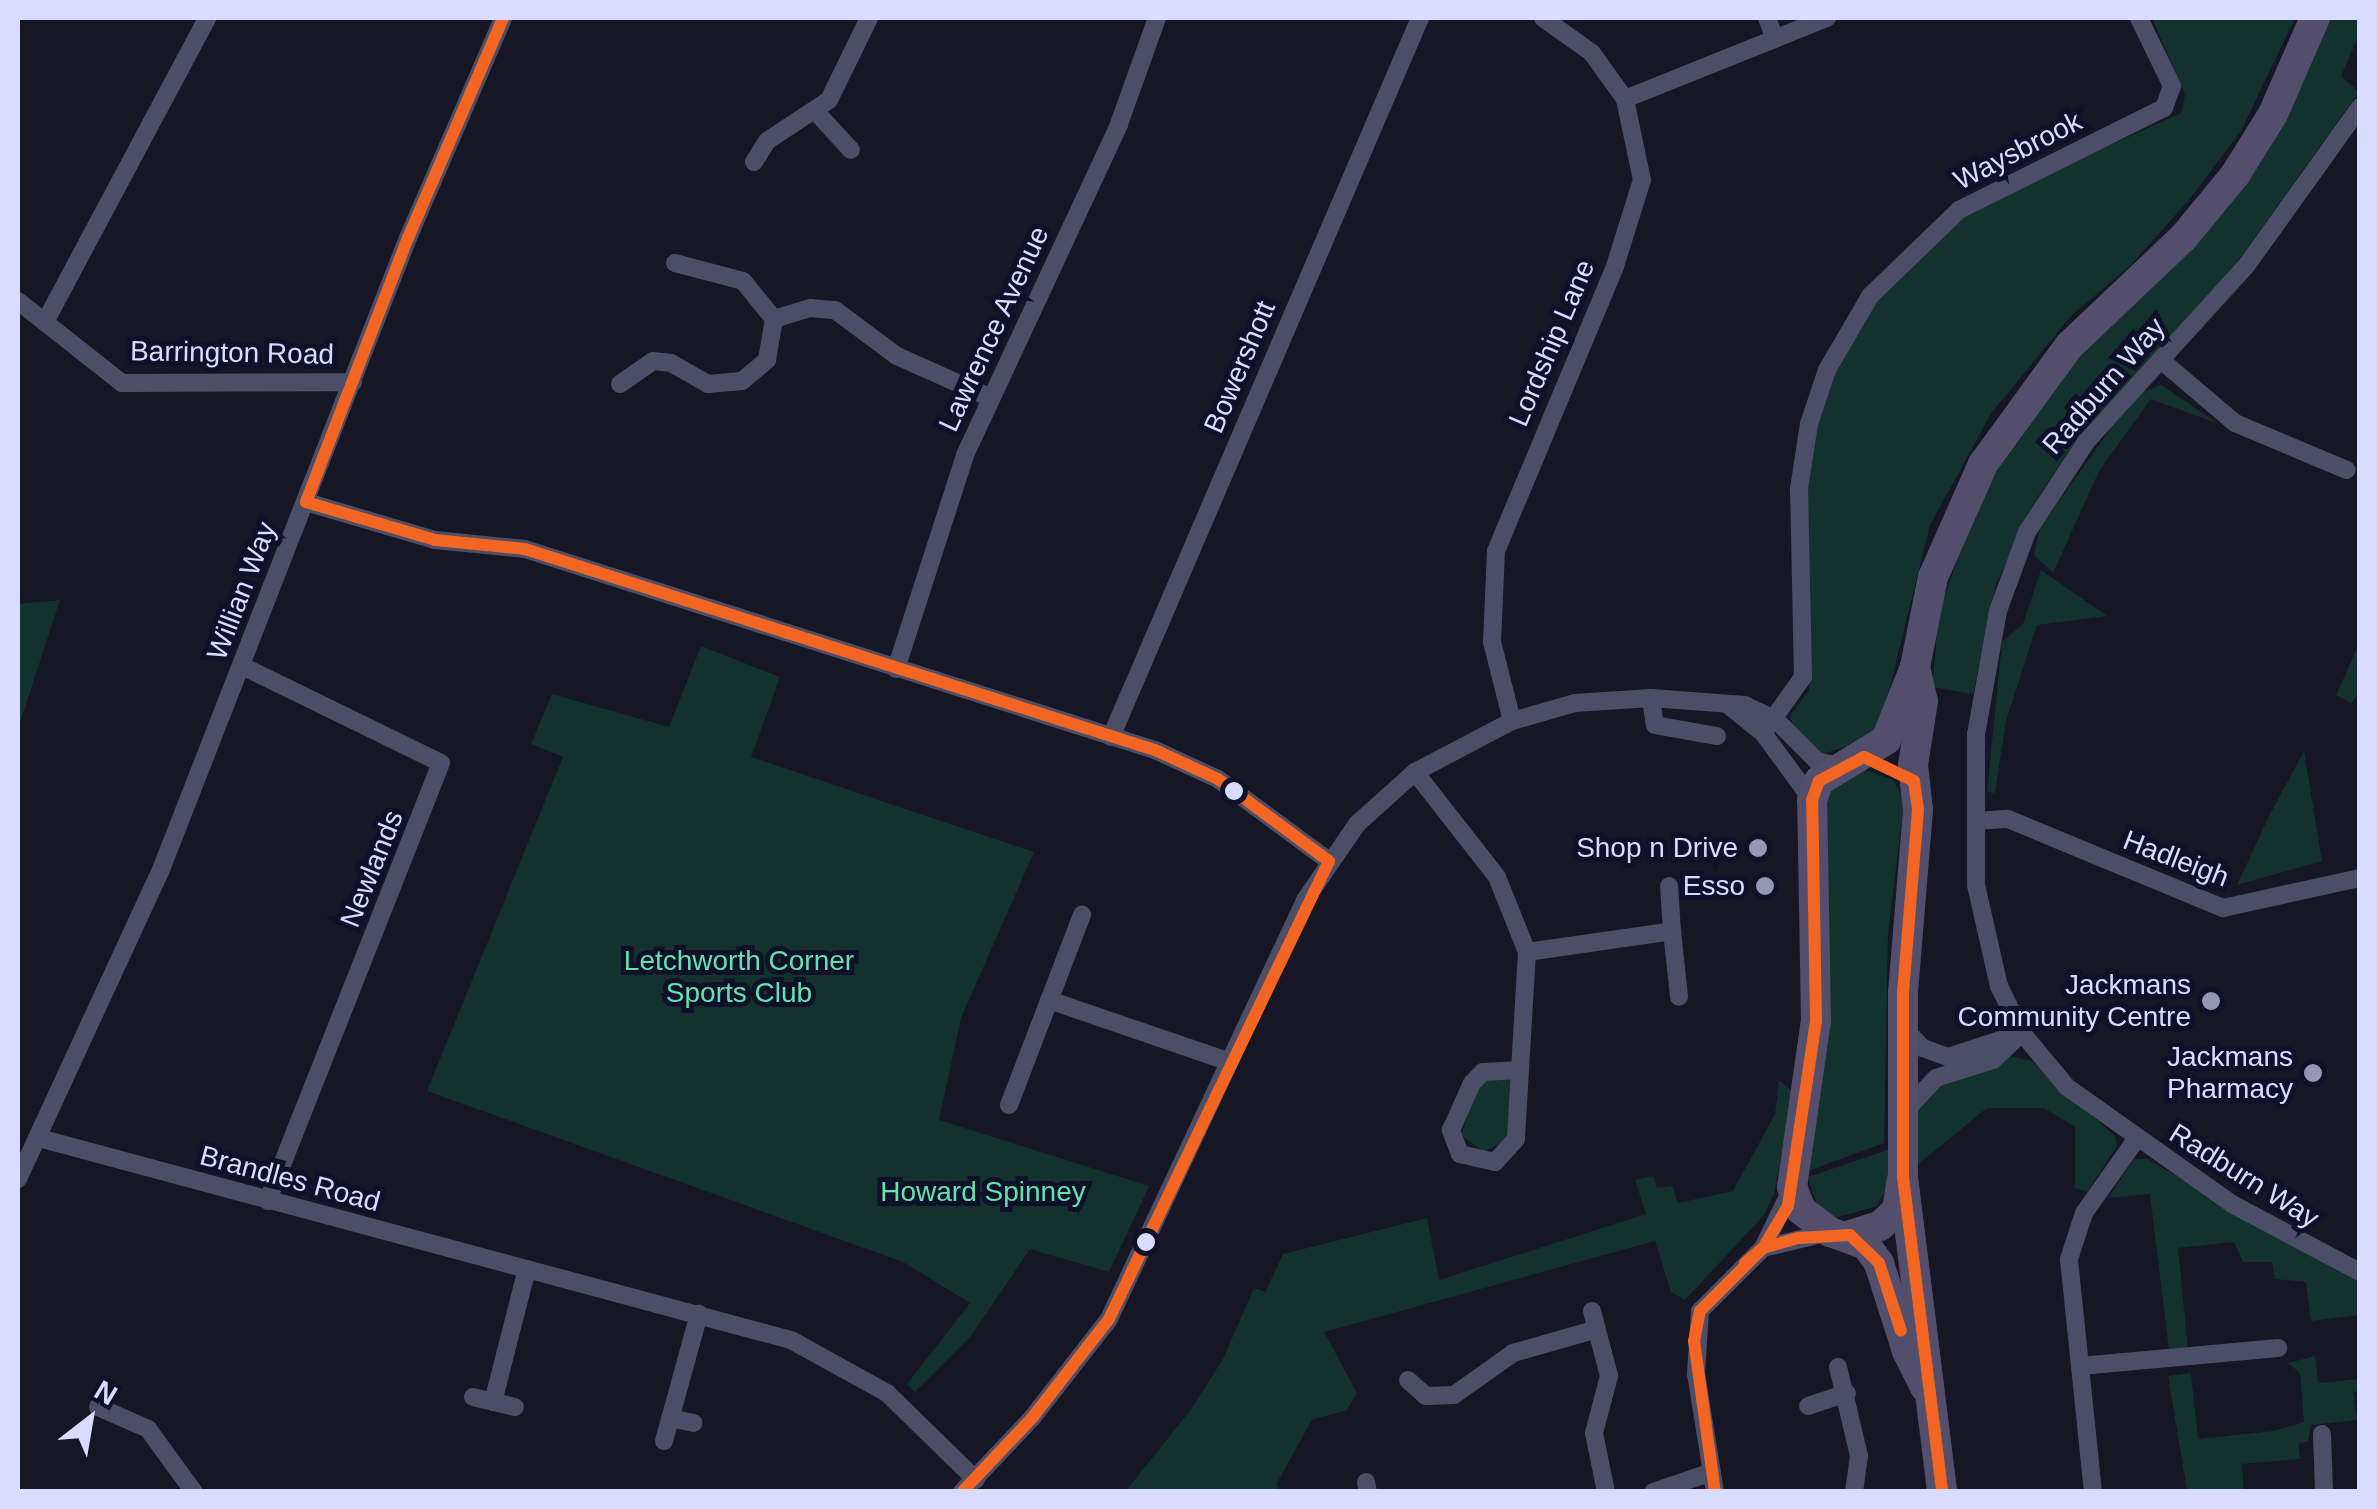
<!DOCTYPE html>
<style>
body{margin:0}
#map{position:relative;width:2377px;height:1509px;overflow:hidden;background:#161625;font-family:Helvetica,sans-serif}
div>[style]{position:absolute}
[style*='--x']{left:calc(var(--x)*1px);top:calc(var(--y)*1px);width:calc(var(--w)*1px);rotate:calc(var(--a)*1deg)}
.green>*{inset:0;background:#13312d}
.street>*{height:18px;margin:-9px;padding:0 9px;transform-origin:9px;border-radius:9px;background:#4b4e66}
.primary>*{height:30px;margin:-15px;padding:0 15px;transform-origin:15px;border-radius:15px;background:#534e6b}
.bus-1>*{height:12px;margin:-6px;padding:0 6px;transform-origin:6px;border-radius:6px;background:#f26522}
.dots>*{width:28px;height:28px;translate:-50% -50%;box-sizing:border-box;border:5px solid #10102b;border-radius:50%}
span{translate:-50% -50%;white-space:nowrap;text-align:center;line-height:1.15;-webkit-text-stroke:10px #10102b;paint-order:stroke}
.street-label{font-size:28px;color:#dadcff}
.poi-label{font-size:28px;color:#dadcff}
.right{translate:-100% -50%;text-align:right}
.park-label{font-size:28px;color:#61e4ae}
.frame{position:absolute;inset:0;border:20px solid #dadcff;pointer-events:none}
.north{position:absolute;left:40px;top:1369px;width:100px;height:100px;-webkit-text-stroke:8px #10102b;paint-order:stroke;rotate:31deg;font-size:28px;font-weight:700;line-height:40px;text-align:center;color:#dadcff}
.north::after{content:'';display:block;margin:auto;width:35px;height:45px;background:#dadcff;clip-path:polygon(50% 0,100% 100%,50% 72%,0 100%)}
</style>
<div id="map">
<div class="green">
<div style="clip-path:polygon(2152px 18px,2295px 18px,2241px 131px,2193px 195px,2131px 265px,2073px 314px,1992px 412px,1930px 525px,1882px 718px,1867px 740px,1823px 754px,1794px 728px,1790px 716px,1809px 690px,1804px 502px,1810px 449px,1836px 366px,1875px 299px,1976px 206px,2181px 113px,2185px 95px)"></div>
<div style="clip-path:polygon(2330px 18px,2359px 18px,2359px 35px,2341px 76px,2359px 92px,2233px 268px,2077px 439px,2034px 503px,1996px 584px,1973px 694px,1932px 687px,1939px 613px,1986px 476px,2059px 374px,2138px 298px)"></div>
<div style="clip-path:polygon(2161px 385px,2219px 424px,2151px 399px,2099px 471px,2053px 573px,2034px 555px,2040px 528px,2111px 428px,2142px 393px)"></div>
<div style="clip-path:polygon(2041px 570px,2107px 616px,2037px 625px,2006px 721px,1995px 793px,1987px 792px,2002px 642px,2023px 624px)"></div>
<div style="clip-path:polygon(60px 600px,28px 698px,18px 729px,18px 604px)"></div>
<div style="clip-path:polygon(2359px 644px,2359px 693px,2351px 703px,2336px 695px)"></div>
<div style="clip-path:polygon(701px 646px,780px 677px,751px 757px,1034px 852px,961px 1018px,939px 1120px,1149px 1186px,1109px 1272px,1030px 1249px,971px 1336px,915px 1392px,907px 1384px,970px 1303px,903px 1262px,427px 1091px,563px 757px,531px 744px,552px 694px,669px 727px)"></div>
<div style="clip-path:polygon(2304px 751px,2322px 861px,2237px 885px,2268px 818px)"></div>
<div style="clip-path:polygon(1858px 767px,1893px 780px,1904px 800px,1888px 935px,1884px 1143px,1808px 1171px,1823px 789px)"></div>
<div style="clip-path:polygon(2010px 1056px,2032px 1061px,2115px 1136px,2117px 1146px,2087px 1192px,2075px 1188px,2075px 1127px,2044px 1108px,1987px 1108px,1917px 1165px,1916px 1111px,1941px 1080px)"></div>
<div style="clip-path:polygon(1493px 1078px,1511px 1078px,1510px 1139px,1483px 1152px,1461px 1135px,1478px 1085px)"></div>
<div style="clip-path:polygon(1779px 1080px,1793px 1092px,1774px 1193px,1764px 1215px,1685px 1300px,1671px 1292px,1655px 1241px,1324px 1332px,1357px 1393px,1347px 1410px,1312px 1420px,1277px 1483px,1279px 1491px,1125px 1492px,1192px 1408px,1223px 1359px,1254px 1288px,1265px 1292px,1283px 1254px,1427px 1218px,1439px 1280px,1646px 1214px,1635px 1180px,1653px 1176px,1657px 1188px,1672px 1186px,1678px 1203px,1733px 1191px,1775px 1114px)"></div>
<div style="clip-path:polygon(1888px 1150px,1889px 1183px,1877px 1206px,1835px 1218px,1818px 1208px,1808px 1177px)"></div>
<div style="clip-path:polygon(2134px 1159px,2147px 1159px,2359px 1280px,2359px 1315px,2311px 1321px,2306px 1282px,2275px 1279px,2272px 1262px,2243px 1262px,2234px 1242px,2178px 1248px,2188px 1350px,2169px 1350px,2150px 1194px,2108px 1198px)"></div>
<div style="clip-path:polygon(2315px 1356px,2318px 1383px,2359px 1379px,2359px 1391px,2353px 1392px,2357px 1420px,2311px 1425px,2308px 1441px,2298px 1444px,2300px 1459px,2242px 1464px,2244px 1491px,2187px 1491px,2168px 1376px,2191px 1373px,2198px 1439px,2273px 1431px,2304px 1422px,2300px 1373px,2288px 1363px)"></div>
</div>
<div class="street">
<div style="--x:1767;--y:18;--w:22;--a:69"></div>
<div style="--x:1625;--y:99;--w:218;--a:-21.9"></div>
<div style="--x:2360;--y:107;--w:196;--a:125.6"></div>
<div style="--x:2246;--y:266;--w:238;--a:132.3"></div>
<div style="--x:2086;--y:442;--w:108;--a:123.2"></div>
<div style="--x:2027;--y:532;--w:84;--a:110.2"></div>
<div style="--x:1998;--y:611;--w:125;--a:100.1"></div>
<div style="--x:1976;--y:734;--w:151;--a:90"></div>
<div style="--x:1976;--y:885;--w:104;--a:77.2"></div>
<div style="--x:1999;--y:986;--w:52;--a:63.9"></div>
<div style="--x:2022;--y:1033;--w:70;--a:50.2"></div>
<div style="--x:2067;--y:1087;--w:202;--a:35.3"></div>
<div style="--x:2232;--y:1204;--w:145;--a:28"></div>
<div style="--x:817;--y:113;--w:50;--a:47.4"></div>
<div style="--x:754;--y:162;--w:25;--a:-58"></div>
<div style="--x:767;--y:141;--w:74;--a:-33.5"></div>
<div style="--x:829;--y:100;--w:91;--a:-64"></div>
<div style="--x:675;--y:263;--w:70;--a:14.8"></div>
<div style="--x:743;--y:281;--w:49;--a:50.8"></div>
<div style="--x:774;--y:319;--w:38;--a:-17"></div>
<div style="--x:810;--y:308;--w:25;--a:5"></div>
<div style="--x:835;--y:310;--w:77;--a:36.6"></div>
<div style="--x:897;--y:356;--w:103;--a:24.1"></div>
<div style="--x:18;--y:301;--w:132;--a:38.3"></div>
<div style="--x:122;--y:383;--w:231;--a:-0.2"></div>
<div style="--x:45;--y:322;--w:344;--a:-61.9"></div>
<div style="--x:2162;--y:361;--w:96;--a:40.3"></div>
<div style="--x:2235;--y:423;--w:121;--a:22.8"></div>
<div style="--x:620;--y:384;--w:40;--a:-34.9"></div>
<div style="--x:653;--y:361;--w:18;--a:6"></div>
<div style="--x:671;--y:363;--w:43;--a:29.6"></div>
<div style="--x:708;--y:384;--w:34;--a:-5"></div>
<div style="--x:742;--y:381;--w:33;--a:-40"></div>
<div style="--x:767;--y:360;--w:42;--a:-80.3"></div>
<div style="--x:306;--y:502;--w:134;--a:16.4"></div>
<div style="--x:435;--y:540;--w:90;--a:5.7"></div>
<div style="--x:525;--y:549;--w:661;--a:17.7"></div>
<div style="--x:1155;--y:750;--w:69;--a:24.7"></div>
<div style="--x:1218;--y:779;--w:138;--a:36.5"></div>
<div style="--x:242;--y:666;--w:221;--a:26"></div>
<div style="--x:441;--y:763;--w:471;--a:111.6"></div>
<div style="--x:896;--y:669;--w:225;--a:-72.1"></div>
<div style="--x:965;--y:455;--w:365;--a:-65"></div>
<div style="--x:1119;--y:124;--w:113;--a:-70.3"></div>
<div style="--x:1651;--y:698;--w:27;--a:82"></div>
<div style="--x:1655;--y:725;--w:63;--a:10.1"></div>
<div style="--x:1727;--y:704;--w:46;--a:38.9"></div>
<div style="--x:1763;--y:733;--w:83;--a:53.8"></div>
<div style="--x:1512;--y:721;--w:81;--a:-104.2"></div>
<div style="--x:1492;--y:642;--w:91;--a:-87.5"></div>
<div style="--x:1496;--y:551;--w:309;--a:-67.3"></div>
<div style="--x:1615;--y:266;--w:90;--a:-72.6"></div>
<div style="--x:1642;--y:180;--w:83;--a:-101.9"></div>
<div style="--x:1625;--y:99;--w:57;--a:-125.7"></div>
<div style="--x:1592;--y:53;--w:60;--a:-144.5"></div>
<div style="--x:1763;--y:733;--w:69;--a:-54.5"></div>
<div style="--x:1803;--y:677;--w:188;--a:-91.2"></div>
<div style="--x:1799;--y:489;--w:66;--a:-81.3"></div>
<div style="--x:1809;--y:424;--w:57;--a:-71.6"></div>
<div style="--x:1827;--y:370;--w:86;--a:-59.8"></div>
<div style="--x:1870;--y:296;--w:124;--a:-44"></div>
<div style="--x:1959;--y:210;--w:229;--a:-26.5"></div>
<div style="--x:2164;--y:108;--w:23;--a:-70"></div>
<div style="--x:2172;--y:86;--w:76;--a:-115.9"></div>
<div style="--x:1111;--y:737;--w:783;--a:-66.74"></div>
<div style="--x:1415;--y:772;--w:133;--a:52"></div>
<div style="--x:1497;--y:877;--w:81;--a:68.2"></div>
<div style="--x:1527;--y:952;--w:187;--a:93.4"></div>
<div style="--x:1516;--y:1139;--w:31;--a:132"></div>
<div style="--x:1495;--y:1162;--w:36;--a:-167"></div>
<div style="--x:1460;--y:1154;--w:26;--a:-111"></div>
<div style="--x:1451;--y:1130;--w:51;--a:-65.9"></div>
<div style="--x:1472;--y:1083;--w:16;--a:-45"></div>
<div style="--x:1483;--y:1072;--w:37;--a:-3"></div>
<div style="--x:1976;--y:821;--w:32;--a:-4"></div>
<div style="--x:2008;--y:819;--w:233;--a:22.5"></div>
<div style="--x:2223;--y:908;--w:140;--a:-12.4"></div>
<div style="--x:1672;--y:931;--w:66;--a:83.9"></div>
<div style="--x:1527;--y:952;--w:147;--a:-8.2"></div>
<div style="--x:1672;--y:931;--w:45;--a:-93.8"></div>
<div style="--x:1049;--y:1000;--w:191;--a:18.9"></div>
<div style="--x:1902;--y:1027;--w:30;--a:45"></div>
<div style="--x:1923;--y:1048;--w:27;--a:20"></div>
<div style="--x:1948;--y:1057;--w:78;--a:-18"></div>
<div style="--x:1009;--y:1105;--w:204;--a:-69"></div>
<div style="--x:1906;--y:1110;--w:44;--a:-46.8"></div>
<div style="--x:1936;--y:1078;--w:60;--a:-17.5"></div>
<div style="--x:1993;--y:1060;--w:40;--a:-43"></div>
<div style="--x:39;--y:1138;--w:779;--a:15.04"></div>
<div style="--x:791;--y:1340;--w:110;--a:28.9"></div>
<div style="--x:887;--y:1393;--w:124;--a:44.3"></div>
<div style="--x:18;--y:1179;--w:338;--a:-65.2"></div>
<div style="--x:160;--y:872;--w:681;--a:-68.64"></div>
<div style="--x:408;--y:238;--w:240;--a:-66.6"></div>
<div style="--x:1763;--y:1248;--w:69;--a:-13.4"></div>
<div style="--x:1592;--y:1311;--w:67;--a:75.3"></div>
<div style="--x:1609;--y:1376;--w:59;--a:104.7"></div>
<div style="--x:1594;--y:1433;--w:60;--a:78.5"></div>
<div style="--x:2080;--y:1366;--w:199;--a:-5.2"></div>
<div style="--x:1838;--y:1367;--w:91;--a:76.7"></div>
<div style="--x:1859;--y:1456;--w:36;--a:98"></div>
<div style="--x:1408;--y:1380;--w:24;--a:42"></div>
<div style="--x:1426;--y:1396;--w:28;--a:-2"></div>
<div style="--x:1454;--y:1395;--w:72;--a:-35.4"></div>
<div style="--x:1513;--y:1353;--w:84;--a:-15.9"></div>
<div style="--x:473;--y:1397;--w:43;--a:13.4"></div>
<div style="--x:493;--y:1402;--w:137;--a:-75.7"></div>
<div style="--x:1808;--y:1406;--w:41;--a:-18.4"></div>
<div style="--x:98;--y:1407;--w:55;--a:23.7"></div>
<div style="--x:148;--y:1429;--w:78;--a:53.9"></div>
<div style="--x:670;--y:1418;--w:24;--a:12"></div>
<div style="--x:2322;--y:1434;--w:58;--a:88"></div>
<div style="--x:664;--y:1441;--w:132;--a:-74.6"></div>
<div style="--x:1366;--y:1482;--w:10;--a:79"></div>
<div style="--x:962;--y:1492;--w:102;--a:-46.6"></div>
<div style="--x:1032;--y:1418;--w:125;--a:-52.1"></div>
<div style="--x:1109;--y:1319;--w:463;--a:-64.9"></div>
<div style="--x:1305;--y:900;--w:92;--a:-55.6"></div>
<div style="--x:1357;--y:824;--w:78;--a:-41.9"></div>
<div style="--x:1415;--y:772;--w:110;--a:-27.7"></div>
<div style="--x:1512;--y:721;--w:66;--a:-15.9"></div>
<div style="--x:1575;--y:703;--w:76;--a:-3.8"></div>
<div style="--x:1651;--y:698;--w:94;--a:4.3"></div>
<div style="--x:1745;--y:705;--w:34;--a:26"></div>
<div style="--x:1776;--y:720;--w:58;--a:45"></div>
<div style="--x:1817;--y:761;--w:23;--a:13"></div>
<div style="--x:1653;--y:1492;--w:62;--a:-18.7"></div>
<div style="--x:1715;--y:1492;--w:120;--a:-99.1"></div>
<div style="--x:1696;--y:1374;--w:63;--a:-86.4"></div>
<div style="--x:1700;--y:1311;--w:89;--a:-45"></div>
<div style="--x:1763;--y:1248;--w:67;--a:-64.2"></div>
<div style="--x:2093;--y:1492;--w:234;--a:-95.9"></div>
<div style="--x:2069;--y:1259;--w:48;--a:-71.9"></div>
<div style="--x:2084;--y:1213;--w:88;--a:-54.7"></div>
</div>
<div class="primary">
<div style="--x:1915;--y:667;--w:35;--a:77"></div>
<div style="--x:1923;--y:701;--w:65;--a:98.9"></div>
<div style="--x:1913;--y:765;--w:45;--a:83.7"></div>
<div style="--x:1918;--y:810;--w:183;--a:94.7"></div>
<div style="--x:1903;--y:992;--w:185;--a:90"></div>
<div style="--x:1903;--y:1177;--w:317;--a:82.9"></div>
<div style="--x:1850;--y:1235;--w:31;--a:-17"></div>
<div style="--x:1880;--y:1226;--w:23;--a:-43"></div>
<div style="--x:1897;--y:1210;--w:30;--a:-81"></div>
<div style="--x:1925;--y:1387;--w:40;--a:-116.6"></div>
<div style="--x:1907;--y:1351;--w:92;--a:-107.7"></div>
<div style="--x:1879;--y:1263;--w:22;--a:-126"></div>
<div style="--x:1866;--y:1245;--w:38;--a:-160"></div>
<div style="--x:1830;--y:1232;--w:36;--a:-143"></div>
<div style="--x:1801;--y:1210;--w:25;--a:-111"></div>
<div style="--x:1792;--y:1187;--w:168;--a:-81.8"></div>
<div style="--x:1816;--y:1021;--w:221;--a:-91"></div>
<div style="--x:1812;--y:800;--w:20;--a:-70"></div>
<div style="--x:1819;--y:781;--w:79;--a:-31.5"></div>
<div style="--x:1886;--y:740;--w:79;--a:-68.3"></div>
<div style="--x:1915;--y:667;--w:92;--a:-78.7"></div>
<div style="--x:1933;--y:577;--w:124;--a:-66.1"></div>
<div style="--x:1983;--y:464;--w:146;--a:-53.9"></div>
<div style="--x:2069;--y:346;--w:157;--a:-43.5"></div>
<div style="--x:2183;--y:238;--w:82;--a:-50.5"></div>
<div style="--x:2235;--y:175;--w:72;--a:-58.1"></div>
<div style="--x:2273;--y:114;--w:105;--a:-66.4"></div>
</div>
<div class="bus-1">
<div style="--x:306;--y:502;--w:134;--a:16.4"></div>
<div style="--x:435;--y:540;--w:90;--a:5.7"></div>
<div style="--x:525;--y:549;--w:661;--a:17.7"></div>
<div style="--x:1155;--y:750;--w:69;--a:24.7"></div>
<div style="--x:1218;--y:779;--w:138;--a:36.5"></div>
<div style="--x:306;--y:502;--w:283;--a:-68.9"></div>
<div style="--x:408;--y:238;--w:240;--a:-66.6"></div>
<div style="--x:1745;--y:1263;--w:23;--a:-40"></div>
<div style="--x:1763;--y:1248;--w:37;--a:-16"></div>
<div style="--x:1799;--y:1238;--w:51;--a:-3.4"></div>
<div style="--x:1850;--y:1235;--w:40;--a:44"></div>
<div style="--x:1879;--y:1263;--w:71;--a:72.1"></div>
<div style="--x:962;--y:1492;--w:102;--a:-46.6"></div>
<div style="--x:1032;--y:1418;--w:125;--a:-52.1"></div>
<div style="--x:1109;--y:1319;--w:508;--a:-64.34"></div>
<div style="--x:1715;--y:1492;--w:152;--a:-97.9"></div>
<div style="--x:1694;--y:1341;--w:31;--a:-79"></div>
<div style="--x:1700;--y:1311;--w:89;--a:-45"></div>
<div style="--x:1763;--y:1248;--w:49;--a:-59.2"></div>
<div style="--x:1788;--y:1206;--w:187;--a:-81.4"></div>
<div style="--x:1816;--y:1021;--w:221;--a:-91"></div>
<div style="--x:1812;--y:800;--w:20;--a:-70"></div>
<div style="--x:1819;--y:781;--w:51;--a:-28.1"></div>
<div style="--x:1864;--y:757;--w:55;--a:25.6"></div>
<div style="--x:1914;--y:781;--w:29;--a:82"></div>
<div style="--x:1918;--y:810;--w:183;--a:94.7"></div>
<div style="--x:1903;--y:992;--w:185;--a:90"></div>
<div style="--x:1903;--y:1177;--w:317;--a:82.9"></div>
</div>
<div class="dots">
<div style="left:1234px;top:791px;background:#dadcff"></div>
<div style="left:1758px;top:848px;background:#9597b3"></div>
<div style="left:1765px;top:886px;background:#9597b3"></div>
<div style="left:2211px;top:1001px;background:#9597b3"></div>
<div style="left:2313px;top:1073px;background:#9597b3"></div>
<div style="left:1146px;top:1242px;background:#dadcff"></div>
</div>
<div class="street-label">
<span style="left:2018px;top:151px;rotate:-27deg">Waysbrook</span>
<span style="left:994px;top:329px;rotate:-65deg">Lawrence Avenue</span>
<span style="left:1552px;top:343px;rotate:-67deg">Lordship Lane</span>
<span style="left:232px;top:353px;rotate:1deg">Barrington Road</span>
<span style="left:1240px;top:367px;rotate:-67deg">Bowershott</span>
<span style="left:2104px;top:386px;rotate:-49deg">Radburn Way</span>
<span style="left:242px;top:591px;rotate:-69deg">Willian Way</span>
<span style="left:2176px;top:859px;rotate:21deg">Hadleigh</span>
<span style="left:372px;top:869px;rotate:-68deg">Newlands</span>
<span style="left:2244px;top:1176px;rotate:32deg">Radburn Way</span>
<span style="left:290px;top:1179px;rotate:15deg">Brandles Road</span>
</div>
<div class="poi-label">
<span class="right" style="left:1738px;top:848px">Shop n Drive</span>
<span class="right" style="left:1745px;top:886px">Esso</span>
<span class="right" style="left:2191px;top:1001px">Jackmans<br>Community Centre</span>
<span class="right" style="left:2293px;top:1073px">Jackmans<br>Pharmacy</span>
</div>
<div class="park-label">
<span style="left:739px;top:977px">Letchworth Corner<br>Sports Club</span>
<span style="left:983px;top:1192px">Howard Spinney</span>
</div>
<div class="frame"></div>
<div class="north">N</div>
</div>
